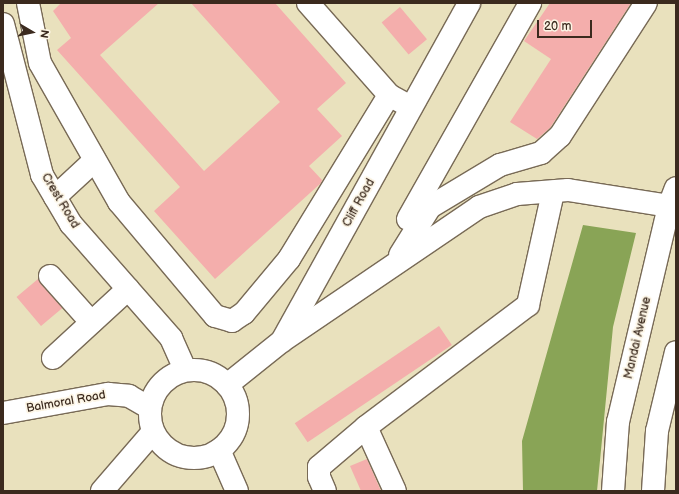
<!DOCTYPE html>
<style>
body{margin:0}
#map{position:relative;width:679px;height:494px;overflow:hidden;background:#e9e1bd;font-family:"Balsamiq Sans",sans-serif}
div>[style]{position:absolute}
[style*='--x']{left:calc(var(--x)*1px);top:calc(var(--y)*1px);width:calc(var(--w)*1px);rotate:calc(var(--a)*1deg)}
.forest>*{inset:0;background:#89a456}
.building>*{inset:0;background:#f4aeac;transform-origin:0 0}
.roads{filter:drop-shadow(1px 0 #786a56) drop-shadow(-1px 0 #786a56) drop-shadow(0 1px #786a56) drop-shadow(0 -1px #786a56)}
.minor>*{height:22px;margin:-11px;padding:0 11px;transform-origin:11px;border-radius:11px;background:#fff}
.minor>.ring{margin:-11px;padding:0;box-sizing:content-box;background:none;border:22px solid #fff;border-radius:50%}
.major>*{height:22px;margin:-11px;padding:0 11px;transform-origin:11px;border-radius:11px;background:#fff}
span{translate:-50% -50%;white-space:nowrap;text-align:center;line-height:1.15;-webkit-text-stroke:3.5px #fcf5e5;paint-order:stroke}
.street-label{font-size:12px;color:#3b2a1e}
.frame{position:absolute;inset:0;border:4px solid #3b2a1e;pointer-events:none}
.north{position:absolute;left:12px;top:12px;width:40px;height:40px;-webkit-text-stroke:3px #fcf5e5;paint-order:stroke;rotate:99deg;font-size:11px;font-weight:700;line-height:16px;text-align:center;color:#3b2a1e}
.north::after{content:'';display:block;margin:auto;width:14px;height:18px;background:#3b2a1e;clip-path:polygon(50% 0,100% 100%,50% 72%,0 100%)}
.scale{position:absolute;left:537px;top:20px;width:55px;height:18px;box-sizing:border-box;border:2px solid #3b2a1e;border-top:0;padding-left:5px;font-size:12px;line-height:14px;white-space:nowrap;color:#3b2a1e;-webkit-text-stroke:3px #fcf5e5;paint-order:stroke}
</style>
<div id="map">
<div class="forest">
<div style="clip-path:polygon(583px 225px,636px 233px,613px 327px,597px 491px,523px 491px,522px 441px)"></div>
</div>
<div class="building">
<div style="clip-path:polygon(61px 3px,159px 3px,100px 55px,204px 171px,280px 102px,191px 3px,275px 3px,346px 83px,317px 109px,342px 136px,309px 166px,322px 180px,321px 183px,215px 279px,154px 211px,180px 187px,57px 50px,71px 38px,53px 11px)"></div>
<div style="clip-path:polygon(550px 3px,631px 3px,550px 128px,537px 139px,510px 122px,551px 59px,524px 41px)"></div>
<div style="left:400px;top:7px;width:42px;height:24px;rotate:50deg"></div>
<div style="left:38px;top:279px;width:38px;height:28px;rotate:50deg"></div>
<div style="left:439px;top:326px;width:23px;height:174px;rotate:56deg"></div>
<div style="clip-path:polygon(367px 459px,381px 491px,361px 491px,350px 466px)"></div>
</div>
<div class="roads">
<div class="minor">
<div style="--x:28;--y:3;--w:61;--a:78.7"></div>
<div style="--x:40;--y:63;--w:160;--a:60.4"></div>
<div style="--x:119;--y:202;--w:149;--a:49.9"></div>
<div style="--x:215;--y:316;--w:18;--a:16"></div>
<div style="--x:232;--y:321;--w:14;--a:-34"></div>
<div style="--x:244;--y:313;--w:70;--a:-50.2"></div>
<div style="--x:289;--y:259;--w:192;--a:-58.6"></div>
<div style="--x:389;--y:95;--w:25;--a:29"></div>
<div style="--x:308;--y:3;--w:123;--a:48.6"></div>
<div style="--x:3;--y:24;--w:156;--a:75.5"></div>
<div style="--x:42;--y:175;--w:57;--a:59.4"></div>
<div style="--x:71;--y:224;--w:152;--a:48.7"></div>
<div style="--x:171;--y:338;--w:34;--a:66"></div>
<div style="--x:55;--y:197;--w:54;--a:-42.8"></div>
<div style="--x:408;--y:219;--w:248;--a:-60.5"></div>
<div style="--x:400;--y:255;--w:57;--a:-58"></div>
<div style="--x:430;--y:207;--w:82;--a:-31"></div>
<div style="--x:500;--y:165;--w:43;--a:-16.3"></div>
<div style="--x:541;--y:153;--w:25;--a:-42"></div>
<div style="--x:560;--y:136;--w:158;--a:-57.1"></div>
<div style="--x:50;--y:276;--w:62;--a:48.3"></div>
<div style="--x:285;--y:339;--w:235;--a:-34.2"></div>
<div style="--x:479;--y:207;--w:40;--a:-18.9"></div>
<div style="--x:517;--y:194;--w:51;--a:-4.5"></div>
<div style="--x:568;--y:190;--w:102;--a:9"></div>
<div style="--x:53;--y:358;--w:102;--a:-42.6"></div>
<div class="ring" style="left:150px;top:370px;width:66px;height:66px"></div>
<div style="--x:227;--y:385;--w:70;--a:-38.7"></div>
<div style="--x:282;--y:341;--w:386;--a:-61"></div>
<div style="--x:3;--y:413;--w:107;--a:-10.3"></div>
<div style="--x:108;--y:394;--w:21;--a:5"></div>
<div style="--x:129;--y:396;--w:24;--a:30"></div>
<div style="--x:366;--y:427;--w:70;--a:65.6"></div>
<div style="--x:219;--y:450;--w:45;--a:66.3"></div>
<div style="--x:102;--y:491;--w:78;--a:-49.2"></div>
<div style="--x:325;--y:491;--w:15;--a:-113"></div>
<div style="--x:319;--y:477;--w:10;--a:-90"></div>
<div style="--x:319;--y:467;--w:62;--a:-40.4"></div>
<div style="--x:366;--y:427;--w:203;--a:-37"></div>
<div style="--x:528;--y:305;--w:116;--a:-77.5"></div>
</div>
<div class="major">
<div style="--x:613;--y:491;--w:69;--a:-85.9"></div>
<div style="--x:618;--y:422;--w:222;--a:-76.7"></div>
<div style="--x:669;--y:206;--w:19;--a:-69"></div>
<div style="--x:653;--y:491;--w:60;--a:-86.2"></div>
<div style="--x:657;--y:431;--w:81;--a:-76.5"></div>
</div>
</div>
<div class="street-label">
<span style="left:60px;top:201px;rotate:59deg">Crest Road</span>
<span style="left:359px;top:203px;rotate:-61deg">Cliff Road</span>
<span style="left:638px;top:338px;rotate:-77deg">Mandai Avenue</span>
<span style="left:66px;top:402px;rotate:-10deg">Balmoral Road</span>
</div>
<div class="frame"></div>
<div class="north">N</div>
<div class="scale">20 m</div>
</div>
